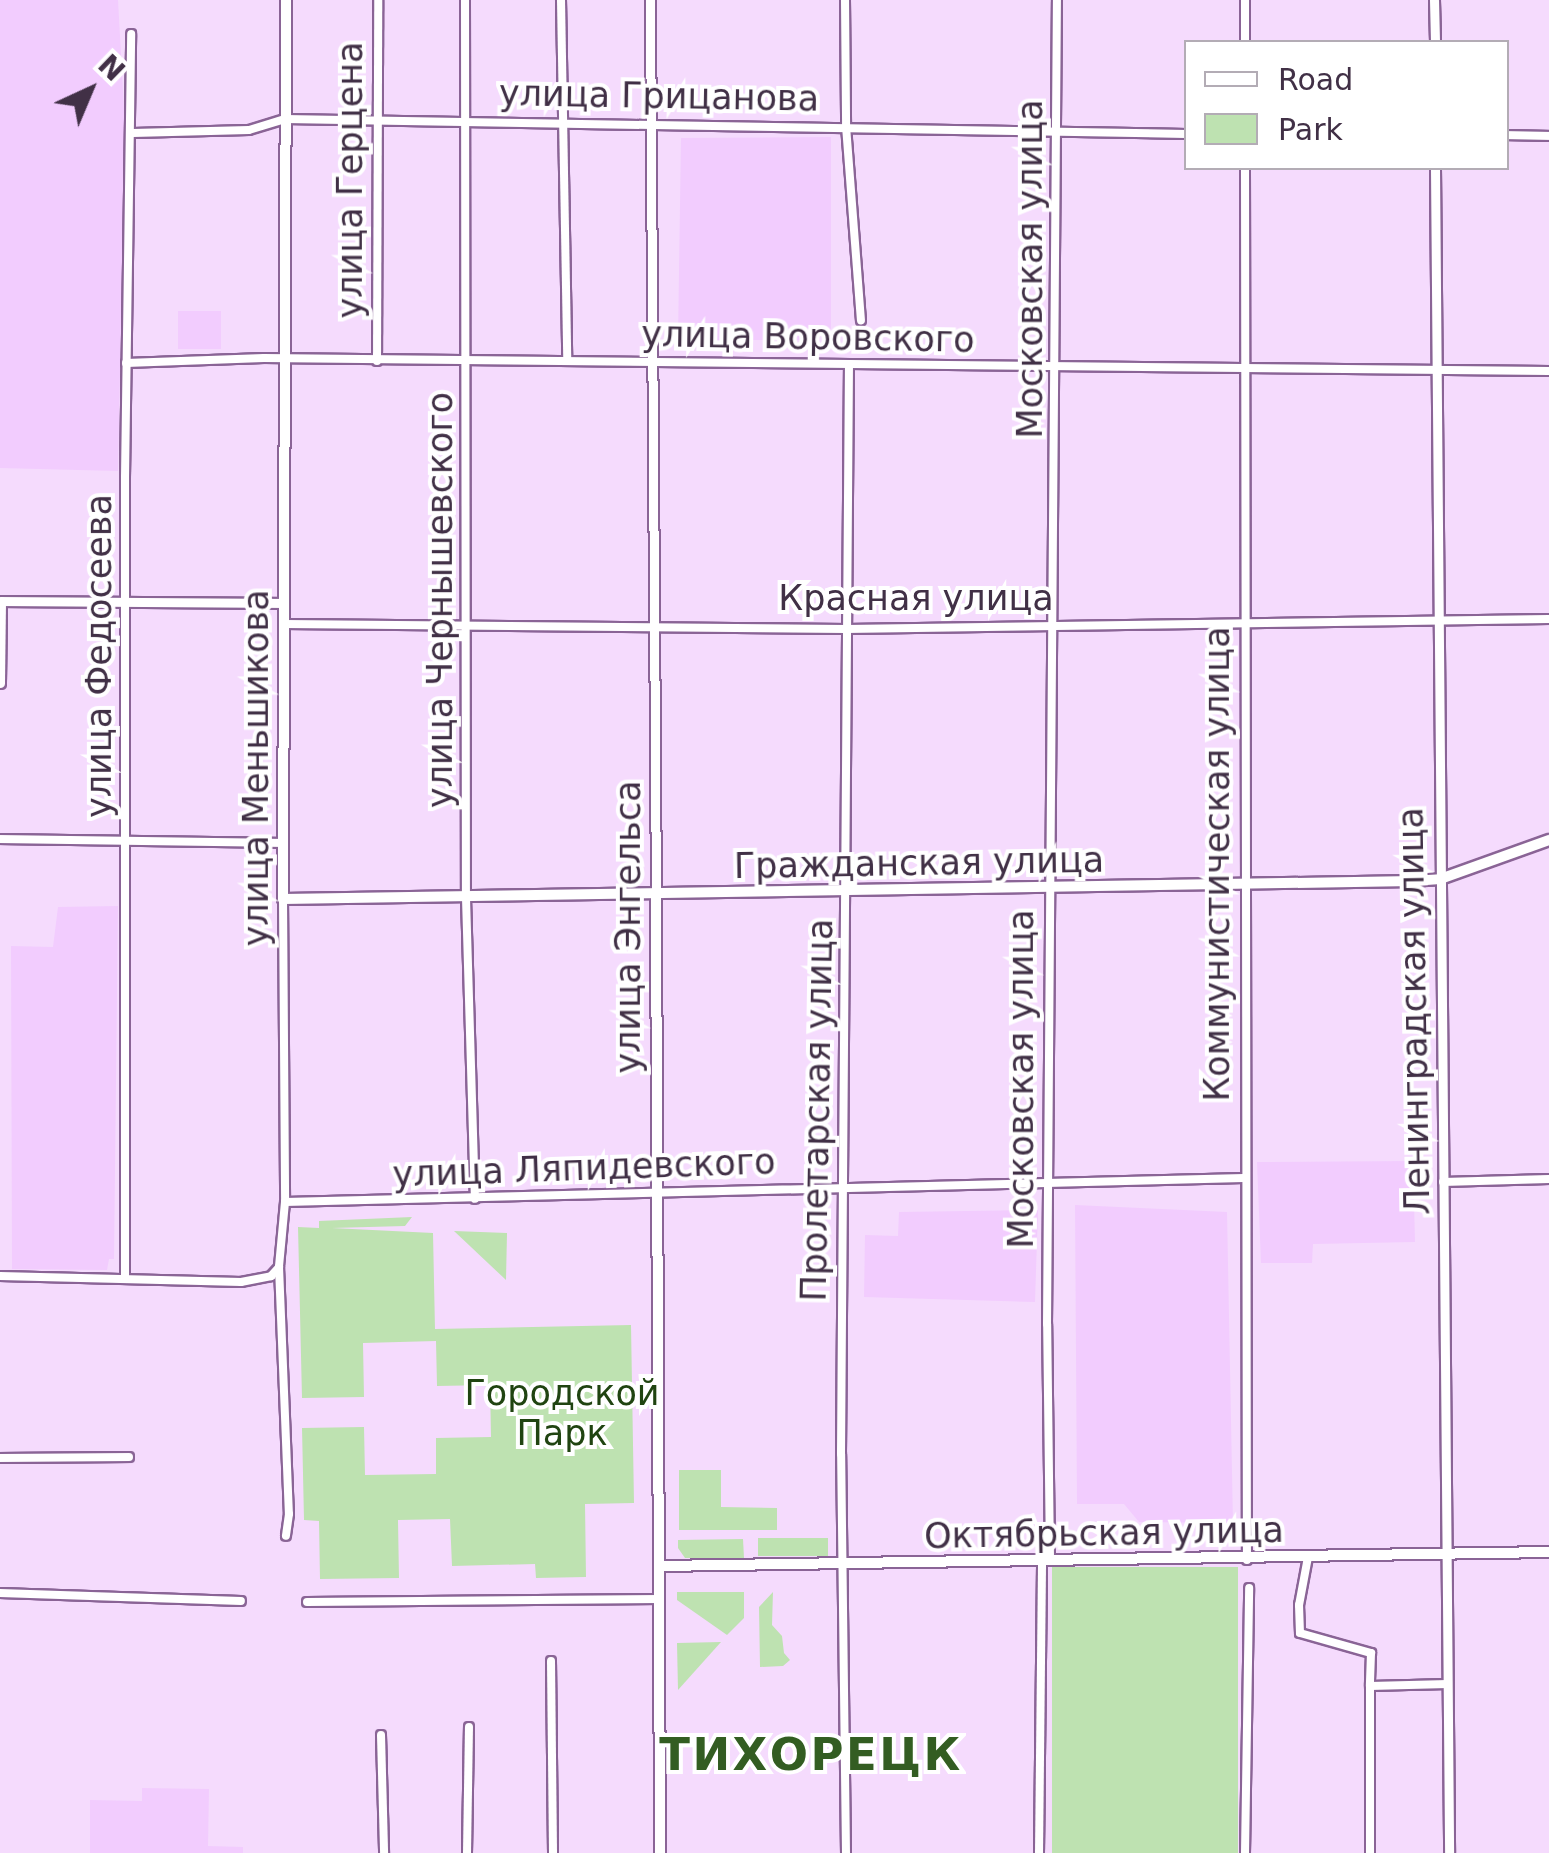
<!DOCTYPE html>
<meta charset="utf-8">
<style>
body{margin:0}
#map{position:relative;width:1549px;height:1853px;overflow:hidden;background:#f5dbfd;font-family:"DejaVu Sans",sans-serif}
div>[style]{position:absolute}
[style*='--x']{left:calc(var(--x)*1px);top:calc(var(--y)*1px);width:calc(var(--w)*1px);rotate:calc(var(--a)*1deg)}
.built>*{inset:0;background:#f2ccfe;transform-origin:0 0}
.green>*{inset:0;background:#bee2b1;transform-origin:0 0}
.roads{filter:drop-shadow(2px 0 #8a6496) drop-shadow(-2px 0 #8a6496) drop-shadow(0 2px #8a6496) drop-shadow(0 -2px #8a6496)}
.minor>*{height:8px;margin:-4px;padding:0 4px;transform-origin:4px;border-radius:4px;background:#fff}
.tertiary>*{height:9px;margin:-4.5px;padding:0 4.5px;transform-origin:4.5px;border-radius:4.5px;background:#fff}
.secondary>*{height:10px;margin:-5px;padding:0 5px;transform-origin:5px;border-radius:5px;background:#fff}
span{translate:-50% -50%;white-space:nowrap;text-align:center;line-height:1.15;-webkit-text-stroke:8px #fff;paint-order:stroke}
.street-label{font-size:35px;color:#413046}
.park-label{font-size:35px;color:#204411}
.district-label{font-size:45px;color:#335d22;font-weight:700;letter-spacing:2.5px}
.legend{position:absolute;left:1184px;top:40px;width:325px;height:130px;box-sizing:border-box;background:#fff;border:2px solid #b3acb5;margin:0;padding:12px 18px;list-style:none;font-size:30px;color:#413046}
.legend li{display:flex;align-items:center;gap:20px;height:50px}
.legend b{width:50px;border:2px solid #b3acb5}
.north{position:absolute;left:40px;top:40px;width:100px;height:100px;-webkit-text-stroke:8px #fff;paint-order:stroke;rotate:44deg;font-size:28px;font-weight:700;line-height:40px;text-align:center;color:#413046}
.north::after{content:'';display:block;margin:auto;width:35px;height:45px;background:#413046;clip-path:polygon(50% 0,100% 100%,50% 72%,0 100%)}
</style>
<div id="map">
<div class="built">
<div style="clip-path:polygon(0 0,118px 0,125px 127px,118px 471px,0 468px)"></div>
<div style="clip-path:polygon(831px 137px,831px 334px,802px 334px,802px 340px,678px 340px,681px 138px)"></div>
<div style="left:221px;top:311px;width:38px;height:43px;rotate:90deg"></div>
<div style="clip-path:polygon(118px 906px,114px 1259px,109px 1259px,107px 1270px,12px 1269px,11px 946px,53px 947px,58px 907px)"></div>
<div style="clip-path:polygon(1413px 1161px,1415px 1242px,1313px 1244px,1312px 1263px,1261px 1263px,1257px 1162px)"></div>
<div style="clip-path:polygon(1075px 1205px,1227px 1212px,1233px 1523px,1139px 1522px,1124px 1504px,1077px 1504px)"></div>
<div style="clip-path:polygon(1038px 1210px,1035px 1302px,864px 1297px,865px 1235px,898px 1236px,899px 1212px)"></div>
<div style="clip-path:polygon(142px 1788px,209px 1789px,208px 1846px,243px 1847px,243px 1853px,90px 1853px,90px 1800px,142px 1801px)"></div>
</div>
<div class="green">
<div style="clip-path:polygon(412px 1217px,405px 1226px,332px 1228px,433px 1233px,435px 1329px,631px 1325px,634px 1503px,585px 1504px,586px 1577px,536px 1578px,535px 1564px,452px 1566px,450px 1519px,398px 1520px,399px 1578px,320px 1579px,319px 1521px,304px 1520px,302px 1428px,364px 1427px,365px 1475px,436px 1474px,436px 1438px,491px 1437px,490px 1385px,437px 1386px,436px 1341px,363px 1343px,364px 1397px,302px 1398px,298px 1227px,319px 1228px,319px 1221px)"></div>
<div style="clip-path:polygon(454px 1231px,507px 1233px,506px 1280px)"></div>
<div style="clip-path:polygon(679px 1470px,721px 1470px,721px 1507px,777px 1508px,777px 1530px,679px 1530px)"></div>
<div style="left:828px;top:1538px;width:18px;height:70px;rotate:90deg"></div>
<div style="clip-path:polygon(743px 1539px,744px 1558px,685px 1558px,678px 1548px,678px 1540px)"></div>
<div style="left:1238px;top:1567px;width:286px;height:186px;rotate:90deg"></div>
<div style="clip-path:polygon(677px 1592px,744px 1592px,744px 1618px,727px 1635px,677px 1600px)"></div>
<div style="clip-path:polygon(773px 1592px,772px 1625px,782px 1636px,784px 1653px,790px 1660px,783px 1666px,760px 1667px,759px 1607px)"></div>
<div style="clip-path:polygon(721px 1642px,678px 1690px,677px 1643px)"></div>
</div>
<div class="roads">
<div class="minor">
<div style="--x:465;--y:0;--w:898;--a:89.94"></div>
<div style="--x:466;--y:898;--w:301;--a:88.3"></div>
<div style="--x:561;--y:0;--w:361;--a:89"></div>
<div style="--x:845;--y:0;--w:126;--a:89.5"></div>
<div style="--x:846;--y:126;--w:195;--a:85.6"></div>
<div style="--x:1245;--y:0;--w:42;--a:90"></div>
<div style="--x:133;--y:133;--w:116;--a:-1.5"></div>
<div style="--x:249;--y:130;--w:38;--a:-17"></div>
<div style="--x:285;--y:119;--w:901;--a:0.95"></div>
<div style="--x:1506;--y:135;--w:43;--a:1.3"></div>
<div style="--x:1245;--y:168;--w:1392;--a:89.92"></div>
<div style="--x:377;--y:361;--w:361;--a:-89.8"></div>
<div style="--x:126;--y:363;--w:138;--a:-2.1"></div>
<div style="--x:264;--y:358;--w:1285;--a:0.58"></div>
<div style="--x:284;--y:624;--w:562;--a:0.51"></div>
<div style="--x:846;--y:629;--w:703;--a:-0.81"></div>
<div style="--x:0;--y:839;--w:282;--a:0.8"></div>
<div style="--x:283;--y:899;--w:303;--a:89.6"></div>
<div style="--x:285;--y:1202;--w:65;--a:95.3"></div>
<div style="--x:279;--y:1267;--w:247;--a:87.7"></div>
<div style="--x:289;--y:1514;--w:22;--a:98"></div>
<div style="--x:1443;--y:1182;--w:106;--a:-1.6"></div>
<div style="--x:285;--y:1202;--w:959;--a:-1.43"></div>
<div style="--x:0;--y:1276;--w:241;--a:1.4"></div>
<div style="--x:241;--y:1282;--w:31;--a:-11"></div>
<div style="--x:271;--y:1276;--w:12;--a:-48"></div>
<div style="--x:125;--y:1278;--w:801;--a:-90"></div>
<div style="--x:125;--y:477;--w:443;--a:-89.2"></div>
<div style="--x:0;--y:1458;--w:129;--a:-0.4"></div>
<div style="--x:1308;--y:1557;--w:49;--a:100.6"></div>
<div style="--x:1299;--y:1605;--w:28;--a:88"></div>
<div style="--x:1300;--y:1633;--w:74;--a:15.7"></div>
<div style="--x:1371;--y:1653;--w:33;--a:92"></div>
<div style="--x:1370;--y:1686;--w:78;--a:-1.5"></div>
<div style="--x:1050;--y:1558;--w:234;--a:-90.7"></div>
<div style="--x:1047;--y:1324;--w:1324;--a:-89.57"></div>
<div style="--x:0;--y:1593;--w:241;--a:1.9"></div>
<div style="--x:307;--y:1602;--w:353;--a:-0.5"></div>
<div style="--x:551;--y:1661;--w:192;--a:89.4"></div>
<div style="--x:1370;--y:1686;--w:167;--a:90"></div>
<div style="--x:381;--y:1735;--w:118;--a:88.5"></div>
<div style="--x:467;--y:1853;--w:126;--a:-89.1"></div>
<div style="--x:846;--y:1853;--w:399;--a:-90.7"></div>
<div style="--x:841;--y:1454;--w:1087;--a:-89.58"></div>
<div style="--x:1039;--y:1853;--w:295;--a:-89.4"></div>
<div style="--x:1245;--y:1853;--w:265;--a:-89.1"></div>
</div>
<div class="tertiary">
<div style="--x:650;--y:0;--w:894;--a:89.62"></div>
<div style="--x:1434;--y:0;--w:42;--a:88.6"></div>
<div style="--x:1435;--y:168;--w:1685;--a:89.52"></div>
<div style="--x:0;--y:683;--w:82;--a:-89.3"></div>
<div style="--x:1;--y:601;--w:283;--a:0.4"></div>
</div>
<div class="secondary">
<div style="--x:286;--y:0;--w:899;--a:90.19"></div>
<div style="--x:283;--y:899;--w:1130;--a:-0.91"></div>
<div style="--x:1413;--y:881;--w:27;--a:-4"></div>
<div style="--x:1440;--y:879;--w:116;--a:-19.7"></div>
<div style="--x:656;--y:894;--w:959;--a:89.76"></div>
<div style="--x:660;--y:1566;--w:889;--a:-0.9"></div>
</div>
</div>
<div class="street-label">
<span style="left:659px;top:96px;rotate:1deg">улица Грицанова</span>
<span style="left:350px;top:180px;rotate:-90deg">улица Герцена</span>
<span style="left:1030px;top:269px;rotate:-90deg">Московская улица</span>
<span style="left:808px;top:337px;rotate:1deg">улица Воровского</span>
<span style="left:916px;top:598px">Красная улица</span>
<span style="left:440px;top:600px;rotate:-90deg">улица Чернышевского</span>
<span style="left:99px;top:656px;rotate:-90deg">улица Федосеева</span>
<span style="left:256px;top:768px;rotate:-90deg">улица Меньшикова</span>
<span style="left:919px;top:863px;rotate:-1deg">Гражданская улица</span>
<span style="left:1217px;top:864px;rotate:-90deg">Коммунистическая улица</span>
<span style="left:628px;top:927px;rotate:-90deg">улица Энгельса</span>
<span style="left:1414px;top:1011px;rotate:-91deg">Ленинградская улица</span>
<span style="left:1021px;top:1079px;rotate:-90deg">Московская улица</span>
<span style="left:817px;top:1110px;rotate:-89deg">Пролетарская улица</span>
<span style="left:584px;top:1168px;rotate:-2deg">улица Ляпидевского</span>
<span style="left:1104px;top:1533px;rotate:-1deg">Октябрьская улица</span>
</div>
<div class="park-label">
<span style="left:562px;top:1413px">Городской<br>Парк</span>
</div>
<div class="district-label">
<span style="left:811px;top:1755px">ТИХОРЕЦК</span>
</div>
<ul class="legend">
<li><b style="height:12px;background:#fff"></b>Road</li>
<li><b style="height:28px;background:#bee2b1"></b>Park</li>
</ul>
<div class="north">N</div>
</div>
